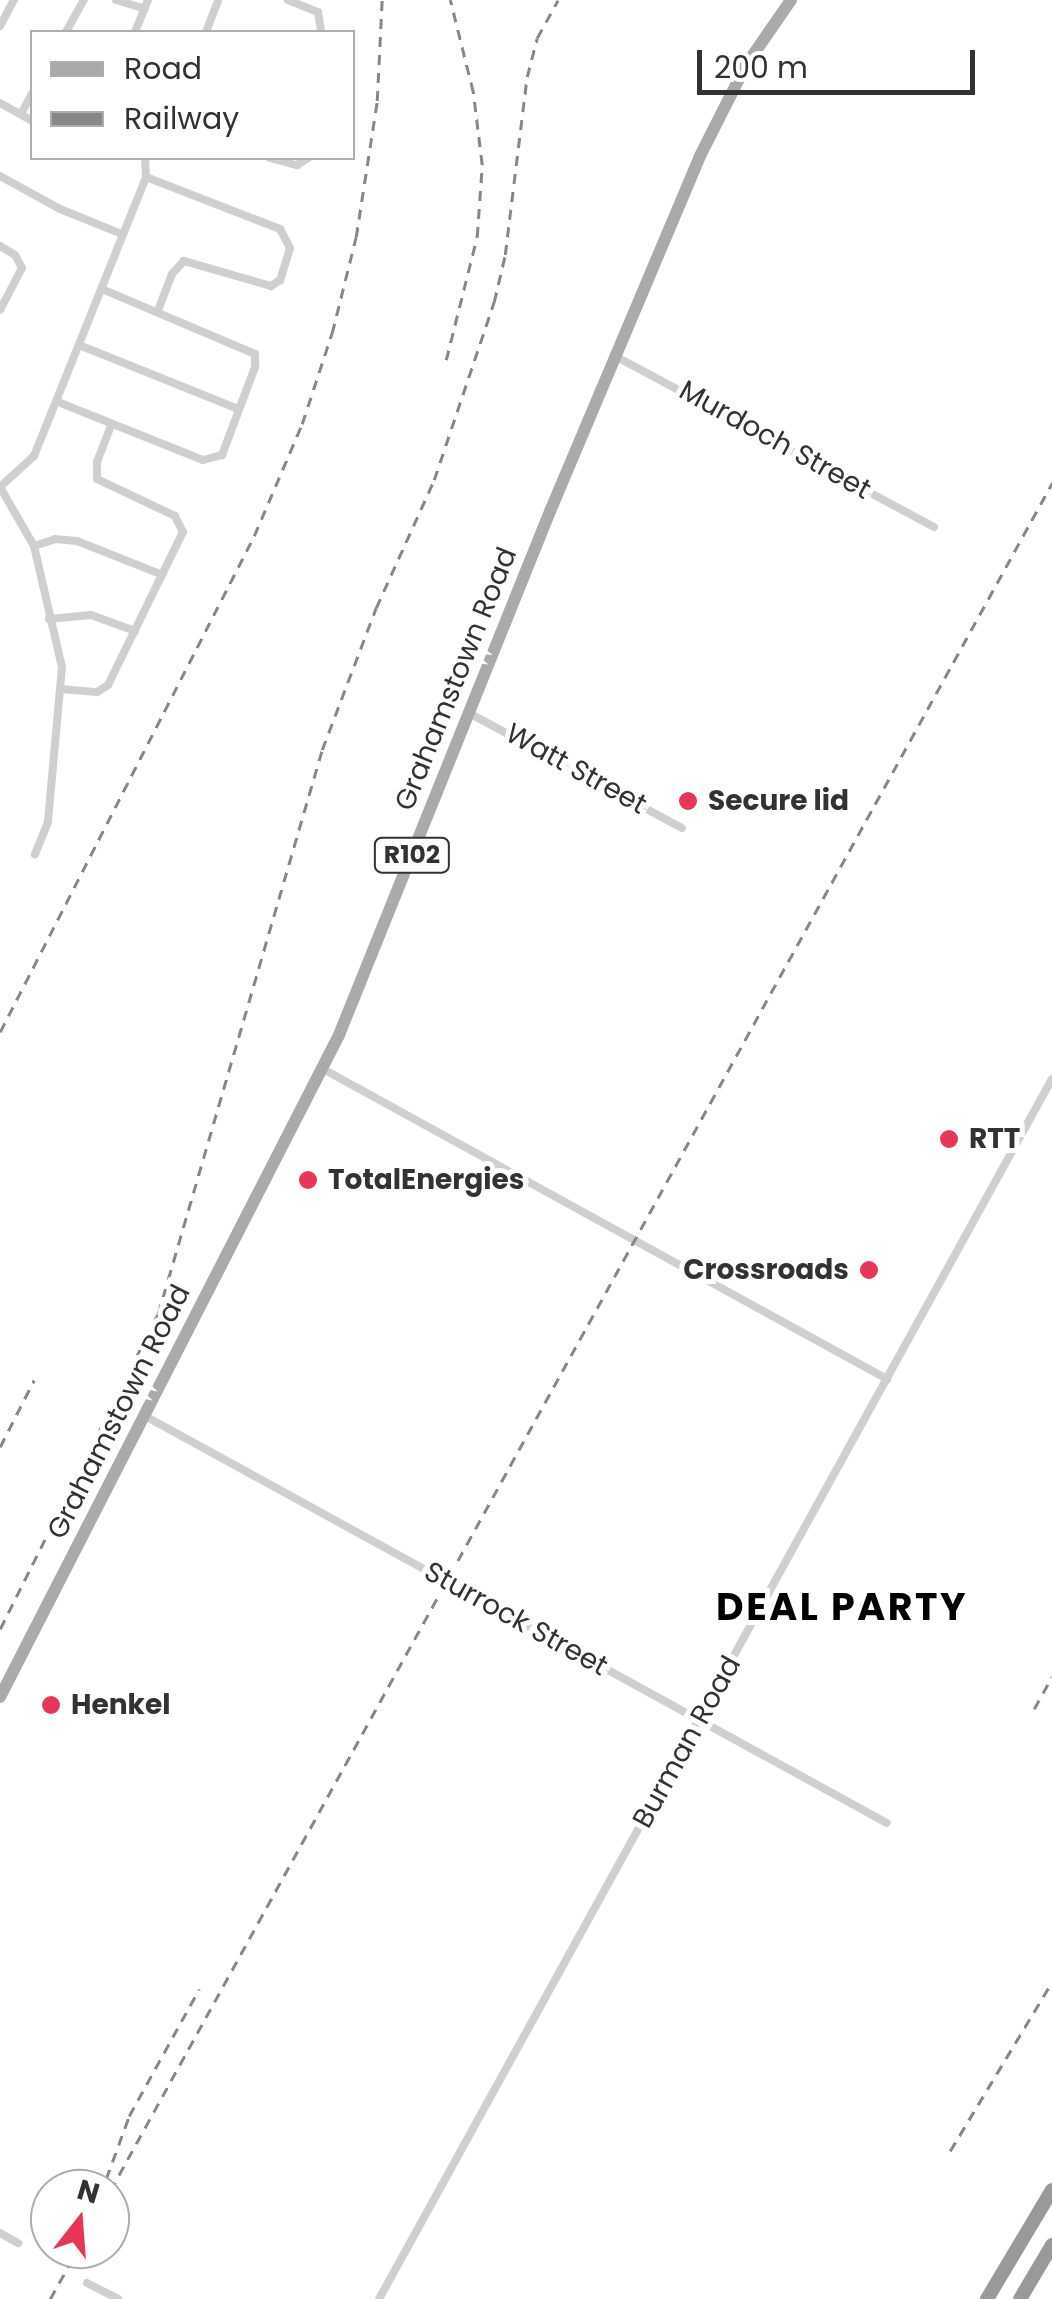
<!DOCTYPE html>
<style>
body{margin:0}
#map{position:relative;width:1052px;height:2299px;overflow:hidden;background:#fff;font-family:Poppins,sans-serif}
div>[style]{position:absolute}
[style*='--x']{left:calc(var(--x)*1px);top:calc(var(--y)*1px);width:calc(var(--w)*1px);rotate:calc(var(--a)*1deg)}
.minor>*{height:8px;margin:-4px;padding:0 4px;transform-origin:4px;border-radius:4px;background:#cfcfcf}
.primary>*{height:12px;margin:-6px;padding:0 6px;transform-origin:6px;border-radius:6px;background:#aaa}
.motorway>*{height:14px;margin:-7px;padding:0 7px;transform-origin:7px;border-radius:7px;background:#999}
.rail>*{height:2.5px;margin-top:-1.25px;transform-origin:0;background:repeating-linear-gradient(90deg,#878787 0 10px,transparent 0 18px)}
.dots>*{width:28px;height:28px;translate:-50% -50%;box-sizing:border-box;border:5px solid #fff;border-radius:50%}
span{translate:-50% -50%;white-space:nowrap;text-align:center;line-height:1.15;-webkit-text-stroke:10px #fff;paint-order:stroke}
.shield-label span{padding:2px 8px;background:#fff;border:2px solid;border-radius:8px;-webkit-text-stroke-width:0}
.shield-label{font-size:25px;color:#323232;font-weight:700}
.street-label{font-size:28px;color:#323232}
.poi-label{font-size:28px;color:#323232;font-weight:700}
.left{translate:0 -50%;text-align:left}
.right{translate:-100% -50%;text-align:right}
.district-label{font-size:38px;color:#000;font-weight:700;letter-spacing:2.5px}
.legend{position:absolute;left:30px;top:30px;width:325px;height:130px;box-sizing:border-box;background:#fff;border:2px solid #adadad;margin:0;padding:12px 18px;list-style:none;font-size:30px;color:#323232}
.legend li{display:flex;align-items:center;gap:20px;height:50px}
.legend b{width:50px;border:2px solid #adadad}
.north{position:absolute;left:30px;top:2169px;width:100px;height:100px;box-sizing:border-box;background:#fff;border:2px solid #adadad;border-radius:50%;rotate:17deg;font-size:28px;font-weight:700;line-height:40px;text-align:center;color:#323232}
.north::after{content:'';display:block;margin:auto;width:35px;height:45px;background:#e73759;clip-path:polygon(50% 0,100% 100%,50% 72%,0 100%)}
.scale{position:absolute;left:697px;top:50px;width:278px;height:45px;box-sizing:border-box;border:5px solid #323232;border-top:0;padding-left:12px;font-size:30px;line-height:35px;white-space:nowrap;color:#323232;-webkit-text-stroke:8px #fff;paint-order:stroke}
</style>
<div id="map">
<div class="minor">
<div style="--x:116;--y:0;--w:30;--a:17"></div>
<div style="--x:288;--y:0;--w:32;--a:22"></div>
<div style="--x:318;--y:12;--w:20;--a:81"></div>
<div style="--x:0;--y:26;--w:30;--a:-62"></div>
<div style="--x:66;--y:32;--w:37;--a:-61"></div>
<div style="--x:135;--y:32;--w:35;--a:-68"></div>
<div style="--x:206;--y:32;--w:34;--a:-69"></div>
<div style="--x:0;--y:103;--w:37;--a:29"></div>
<div style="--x:21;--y:114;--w:24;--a:-62"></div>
<div style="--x:270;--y:158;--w:28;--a:15"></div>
<div style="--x:297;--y:165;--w:13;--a:-32"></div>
<div style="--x:0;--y:176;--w:68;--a:28.8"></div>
<div style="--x:60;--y:209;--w:67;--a:22"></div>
<div style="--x:146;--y:177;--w:144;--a:21.2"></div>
<div style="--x:280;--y:229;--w:21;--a:62"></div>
<div style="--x:290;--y:248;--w:34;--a:107"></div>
<div style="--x:280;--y:280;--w:11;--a:146"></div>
<div style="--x:271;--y:286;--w:91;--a:-164"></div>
<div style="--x:184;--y:261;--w:18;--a:133"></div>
<div style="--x:172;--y:274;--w:39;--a:111"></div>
<div style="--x:0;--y:246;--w:17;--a:31"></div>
<div style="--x:15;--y:255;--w:15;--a:62"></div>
<div style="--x:22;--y:268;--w:47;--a:117.6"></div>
<div style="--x:79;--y:345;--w:171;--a:21.9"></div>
<div style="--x:615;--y:356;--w:362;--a:28.2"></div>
<div style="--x:58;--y:402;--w:156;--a:21.8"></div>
<div style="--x:203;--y:460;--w:20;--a:-15"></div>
<div style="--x:222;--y:455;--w:94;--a:-69.4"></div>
<div style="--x:255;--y:367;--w:13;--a:-90"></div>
<div style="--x:255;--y:354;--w:166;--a:-157"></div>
<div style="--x:0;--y:487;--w:68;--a:60"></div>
<div style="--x:34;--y:546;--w:124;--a:77"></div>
<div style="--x:62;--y:667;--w:156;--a:95.2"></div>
<div style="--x:48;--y:822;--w:35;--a:112"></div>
<div style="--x:0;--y:487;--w:46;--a:-42.4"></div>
<div style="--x:34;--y:456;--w:301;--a:-68.1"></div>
<div style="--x:146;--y:177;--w:19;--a:-93"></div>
<div style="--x:34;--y:546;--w:22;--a:-18"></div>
<div style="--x:55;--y:539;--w:22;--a:5"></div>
<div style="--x:77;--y:541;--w:92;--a:21.6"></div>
<div style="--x:49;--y:619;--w:42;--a:-5.4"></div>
<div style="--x:91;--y:615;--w:47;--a:20"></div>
<div style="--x:61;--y:689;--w:36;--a:5"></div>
<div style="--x:97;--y:692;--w:13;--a:-32"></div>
<div style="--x:108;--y:685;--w:170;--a:-63.9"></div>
<div style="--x:183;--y:532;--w:18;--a:-117"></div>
<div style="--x:175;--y:516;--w:86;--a:-154.6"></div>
<div style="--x:97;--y:479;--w:17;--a:-90"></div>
<div style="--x:97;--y:462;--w:40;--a:-69"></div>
<div style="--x:469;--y:713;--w:242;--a:28.4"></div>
<div style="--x:323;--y:1069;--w:644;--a:28.8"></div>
<div style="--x:145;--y:1416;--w:846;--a:28.75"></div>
<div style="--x:0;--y:2233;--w:21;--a:29"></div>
<div style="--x:87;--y:2283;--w:35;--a:27"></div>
<div style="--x:379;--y:2299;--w:1393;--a:-61.12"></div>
</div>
<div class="primary">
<div style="--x:0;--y:1697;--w:744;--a:-62.88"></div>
<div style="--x:339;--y:1035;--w:567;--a:-68.05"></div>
<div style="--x:551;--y:509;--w:383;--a:-67.1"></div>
<div style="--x:700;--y:156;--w:102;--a:-63.2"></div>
<div style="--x:746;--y:65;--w:79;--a:-55.3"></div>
</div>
<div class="motorway">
<div style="--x:987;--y:2299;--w:127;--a:-59.2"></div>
<div style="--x:1020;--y:2299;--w:63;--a:-59.3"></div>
</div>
<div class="rail">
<div style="--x:446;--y:360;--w:127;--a:-75.9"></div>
<div style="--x:477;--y:237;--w:72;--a:-86"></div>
<div style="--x:482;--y:165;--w:74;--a:-97"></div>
<div style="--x:473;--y:92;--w:95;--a:-104"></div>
<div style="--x:0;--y:1032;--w:557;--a:-62.88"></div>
<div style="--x:254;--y:536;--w:122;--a:-66.8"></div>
<div style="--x:302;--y:424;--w:96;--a:-71.8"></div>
<div style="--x:332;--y:333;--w:99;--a:-76"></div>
<div style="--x:356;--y:237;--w:138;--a:-81.2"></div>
<div style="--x:377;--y:101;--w:101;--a:-87.2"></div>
<div style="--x:0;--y:1447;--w:75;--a:-63.1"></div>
<div style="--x:0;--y:1629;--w:352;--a:-63.4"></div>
<div style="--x:158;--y:1314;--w:587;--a:-73.79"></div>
<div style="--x:322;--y:750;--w:152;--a:-69.2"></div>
<div style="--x:376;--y:608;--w:141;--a:-65.6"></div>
<div style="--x:434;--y:480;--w:188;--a:-71.4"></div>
<div style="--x:494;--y:302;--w:48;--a:-76.8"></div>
<div style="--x:505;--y:255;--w:179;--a:-83"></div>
<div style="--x:527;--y:77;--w:40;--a:-75.6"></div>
<div style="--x:537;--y:38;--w:43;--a:-61.1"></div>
<div style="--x:1034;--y:1709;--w:37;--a:-61"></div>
<div style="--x:950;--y:2151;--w:197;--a:-58.9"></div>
<div style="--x:106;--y:2179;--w:67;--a:-69.9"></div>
<div style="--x:129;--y:2116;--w:145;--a:-61.1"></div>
<div style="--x:110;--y:2191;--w:1951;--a:-61.12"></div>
<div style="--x:50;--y:2299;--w:57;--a:-60.8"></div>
</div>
<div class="dots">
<div style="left:688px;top:801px;background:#e73759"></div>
<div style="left:949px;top:1139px;background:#e73759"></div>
<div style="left:308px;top:1180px;background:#e73759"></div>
<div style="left:869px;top:1270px;background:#e73759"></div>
<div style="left:51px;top:1705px;background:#e73759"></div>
</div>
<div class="shield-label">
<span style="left:412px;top:855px">R102</span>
</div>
<div class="street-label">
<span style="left:775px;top:440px;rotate:29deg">Murdoch Street</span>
<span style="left:456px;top:679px;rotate:-68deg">Grahamstown Road</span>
<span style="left:576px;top:769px;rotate:29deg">Watt Street</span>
<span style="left:119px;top:1412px;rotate:-63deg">Grahamstown Road</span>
<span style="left:516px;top:1619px;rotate:29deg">Sturrock Street</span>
<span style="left:687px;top:1742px;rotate:-61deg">Burman Road</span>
</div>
<div class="poi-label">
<span class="left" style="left:708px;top:801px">Secure lid</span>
<span class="left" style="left:969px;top:1139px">RTT</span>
<span class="left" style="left:328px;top:1180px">TotalEnergies</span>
<span class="right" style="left:849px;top:1270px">Crossroads</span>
<span class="left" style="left:71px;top:1705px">Henkel</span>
</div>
<div class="district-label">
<span style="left:842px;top:1607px">DEAL PARTY</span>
</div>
<ul class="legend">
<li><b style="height:12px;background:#aaa"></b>Road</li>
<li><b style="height:12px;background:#878787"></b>Railway</li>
</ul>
<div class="north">N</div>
<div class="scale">200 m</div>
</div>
